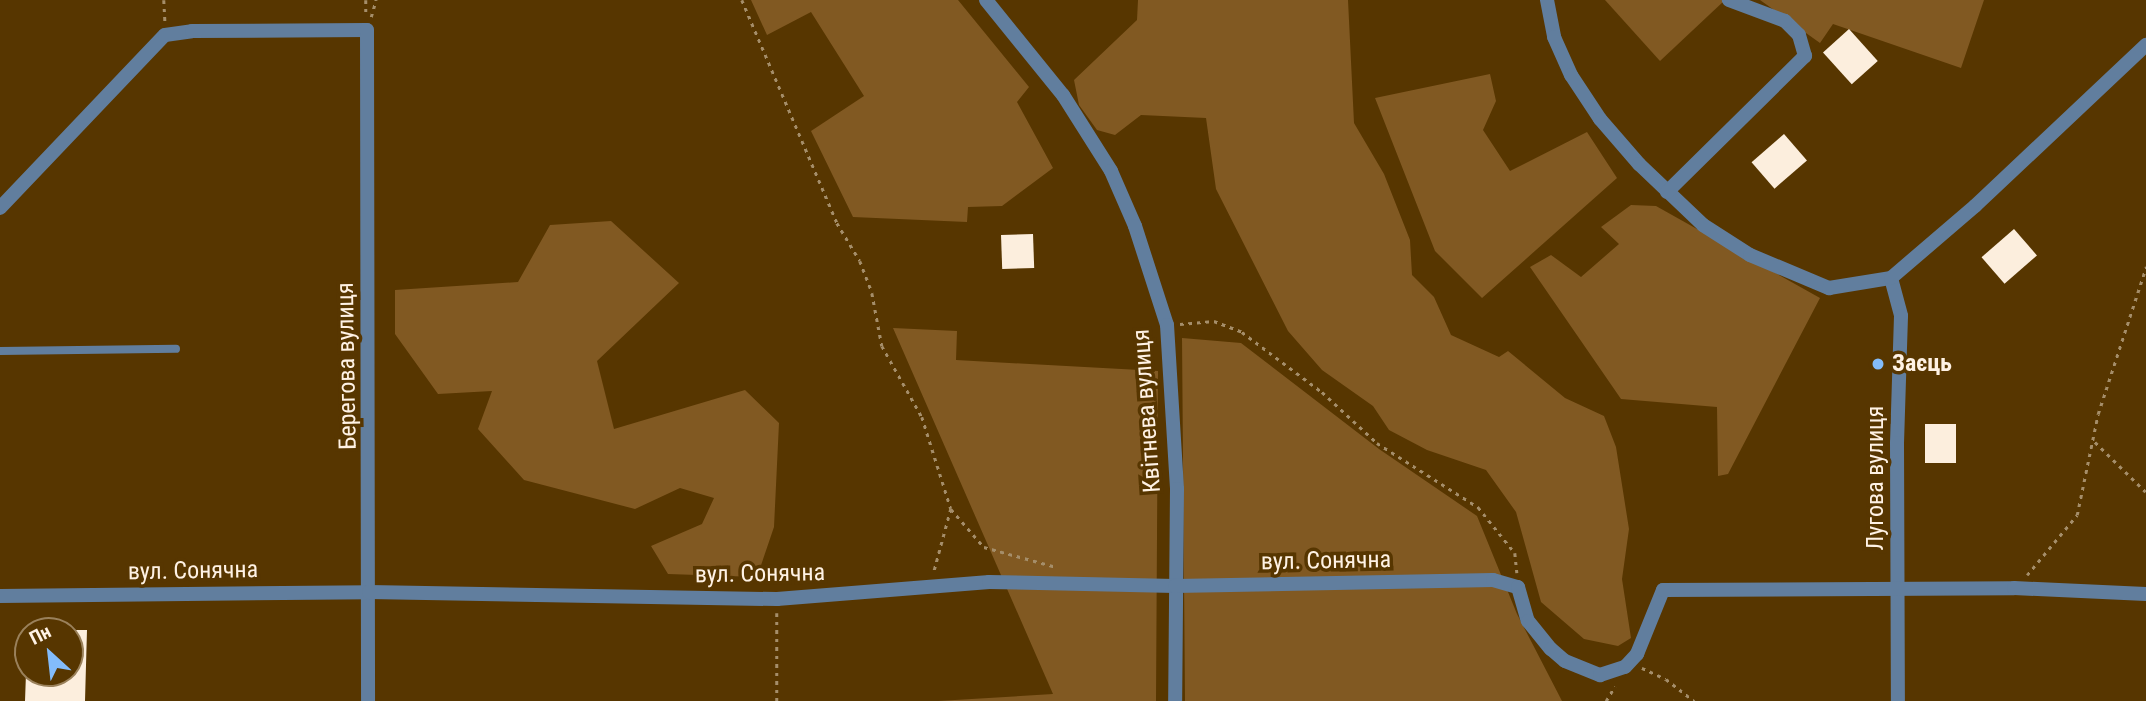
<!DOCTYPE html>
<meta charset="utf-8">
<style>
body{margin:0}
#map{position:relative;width:2146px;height:701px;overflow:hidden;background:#573600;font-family:"Roboto Condensed",sans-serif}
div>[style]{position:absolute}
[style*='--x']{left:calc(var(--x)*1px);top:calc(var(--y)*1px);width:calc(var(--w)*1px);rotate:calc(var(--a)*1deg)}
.green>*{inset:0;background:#815922}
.building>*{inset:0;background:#fceedd;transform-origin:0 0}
.path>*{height:2.5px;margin-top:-1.25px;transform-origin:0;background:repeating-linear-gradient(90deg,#a58e6a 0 3.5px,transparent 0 8.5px)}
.lane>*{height:8px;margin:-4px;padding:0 4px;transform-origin:4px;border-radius:4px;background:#617e9e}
.street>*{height:14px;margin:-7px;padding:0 7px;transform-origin:7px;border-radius:7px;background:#617e9e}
.dots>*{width:19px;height:19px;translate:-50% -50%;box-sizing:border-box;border:4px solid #573600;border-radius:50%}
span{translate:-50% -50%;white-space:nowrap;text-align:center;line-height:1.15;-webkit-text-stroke:7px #573600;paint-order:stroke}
.poi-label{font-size:24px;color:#fff2e4;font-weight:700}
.left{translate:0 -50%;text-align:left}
.street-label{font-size:24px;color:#fff2e4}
.north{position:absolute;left:14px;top:617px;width:70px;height:70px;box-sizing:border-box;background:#573600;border:2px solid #9a815b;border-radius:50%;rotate:333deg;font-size:19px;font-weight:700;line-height:28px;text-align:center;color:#fff2e4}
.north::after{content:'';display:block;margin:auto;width:24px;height:32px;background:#83bcfb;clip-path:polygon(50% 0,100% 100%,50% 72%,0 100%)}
</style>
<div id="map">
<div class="green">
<div style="clip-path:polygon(751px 0,958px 0,1029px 87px,1017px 102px,1053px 168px,1002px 206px,968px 207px,967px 222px,853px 217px,811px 131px,864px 96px,811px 12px,767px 35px)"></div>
<div style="clip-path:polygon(1138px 0,1348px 0,1354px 123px,1384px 174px,1410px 240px,1412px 275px,1434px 297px,1451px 335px,1499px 357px,1508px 351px,1565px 398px,1604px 416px,1616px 447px,1629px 529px,1622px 579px,1631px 638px,1618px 646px,1584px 639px,1541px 602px,1516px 512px,1486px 470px,1427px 450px,1389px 430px,1373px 406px,1322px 370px,1288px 331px,1216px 189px,1206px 118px,1141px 115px,1115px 135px,1097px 130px,1079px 105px,1074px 80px,1137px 20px)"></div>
<div style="clip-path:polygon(1605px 0,1725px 0,1660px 61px)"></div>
<div style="clip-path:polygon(1760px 0,1984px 0,1961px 68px,1833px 24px,1820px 43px)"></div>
<div style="clip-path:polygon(1490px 74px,1496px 101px,1483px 130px,1510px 171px,1587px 132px,1617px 178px,1482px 298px,1435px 251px,1375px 98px)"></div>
<div style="clip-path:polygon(1631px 205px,1656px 206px,1820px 298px,1728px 474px,1718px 476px,1717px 407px,1621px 399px,1530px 267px,1551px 255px,1581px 277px,1619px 244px,1601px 227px)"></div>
<div style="clip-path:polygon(611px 221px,679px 283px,597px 361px,614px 429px,745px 390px,779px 423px,774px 527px,757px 577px,668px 574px,651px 546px,702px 524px,714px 498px,680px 488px,635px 509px,524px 480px,478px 429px,492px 391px,438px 394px,395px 334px,395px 290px,518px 282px,550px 225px)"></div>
<div style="clip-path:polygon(893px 328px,957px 331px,956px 360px,1158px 371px,1156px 701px,938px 701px,1053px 694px)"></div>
<div style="clip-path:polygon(1182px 338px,1241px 343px,1379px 449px,1477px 516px,1517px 614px,1562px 701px,1185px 701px)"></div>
</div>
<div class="building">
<div style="left:1849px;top:29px;width:43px;height:35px;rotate:48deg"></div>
<div style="left:1784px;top:134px;width:35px;height:43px;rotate:49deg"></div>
<div style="left:2014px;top:229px;width:35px;height:43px;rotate:49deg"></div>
<div style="left:1033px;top:234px;width:34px;height:32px;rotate:88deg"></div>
<div style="left:1925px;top:424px;width:31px;height:39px"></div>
<div style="clip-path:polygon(70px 630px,87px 630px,85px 701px,25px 701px,26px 673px,70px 673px)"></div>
</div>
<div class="path">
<div style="--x:164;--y:0;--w:21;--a:87"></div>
<div style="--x:366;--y:0;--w:14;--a:90"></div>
<div style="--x:742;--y:0;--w:242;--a:66.9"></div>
<div style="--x:837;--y:223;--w:44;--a:58.8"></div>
<div style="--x:860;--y:261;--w:34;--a:69"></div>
<div style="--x:872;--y:293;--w:54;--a:79.3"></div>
<div style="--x:882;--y:346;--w:81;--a:60.6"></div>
<div style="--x:922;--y:417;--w:96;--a:72.5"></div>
<div style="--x:951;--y:509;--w:65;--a:105.1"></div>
<div style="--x:371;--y:17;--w:18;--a:-74"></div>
<div style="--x:1180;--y:324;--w:34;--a:-5"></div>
<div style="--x:1214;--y:321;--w:30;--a:21"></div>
<div style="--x:1242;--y:332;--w:100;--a:36.9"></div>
<div style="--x:1322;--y:392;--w:75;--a:42.8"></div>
<div style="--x:1377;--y:443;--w:120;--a:32.4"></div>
<div style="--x:1478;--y:507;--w:59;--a:51.2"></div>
<div style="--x:1515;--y:553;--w:20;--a:84"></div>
<div style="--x:2095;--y:442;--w:71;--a:44.4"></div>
<div style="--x:951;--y:509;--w:50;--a:49"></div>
<div style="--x:984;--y:547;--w:75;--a:15.5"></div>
<div style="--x:2027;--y:575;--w:78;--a:-50.2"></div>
<div style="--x:2077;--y:515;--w:103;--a:-78.3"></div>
<div style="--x:2098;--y:414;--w:155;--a:-71.9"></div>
<div style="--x:777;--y:613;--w:88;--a:90"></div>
<div style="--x:1642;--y:668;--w:26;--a:25"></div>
<div style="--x:1666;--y:679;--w:36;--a:38"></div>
<div style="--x:1606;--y:701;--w:17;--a:-59"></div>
</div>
<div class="lane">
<div style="--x:0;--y:351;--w:176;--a:-0.7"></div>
</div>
<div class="street">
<div style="--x:986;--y:0;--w:122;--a:51"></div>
<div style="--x:1063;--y:95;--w:90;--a:57.7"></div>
<div style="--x:1111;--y:171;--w:60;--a:66.4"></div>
<div style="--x:1135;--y:226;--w:104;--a:72.1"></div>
<div style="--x:1167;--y:325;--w:164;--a:86.5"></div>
<div style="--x:1177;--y:489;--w:212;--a:90.5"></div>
<div style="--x:1547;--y:0;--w:38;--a:79"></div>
<div style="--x:1554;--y:37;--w:42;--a:65.9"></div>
<div style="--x:1571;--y:75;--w:53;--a:56.6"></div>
<div style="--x:1600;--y:119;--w:60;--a:49.1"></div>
<div style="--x:1639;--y:164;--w:88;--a:43.6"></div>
<div style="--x:1703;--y:225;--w:56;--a:32.6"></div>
<div style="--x:1750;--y:255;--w:86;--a:22.7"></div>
<div style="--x:1829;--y:288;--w:63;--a:-9.2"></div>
<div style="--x:1667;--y:192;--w:194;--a:-44.6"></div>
<div style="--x:1805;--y:56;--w:22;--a:-106"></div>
<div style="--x:1799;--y:35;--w:20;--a:-135"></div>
<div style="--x:1785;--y:21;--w:60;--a:-159.4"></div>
<div style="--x:0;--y:208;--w:239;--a:-46.4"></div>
<div style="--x:165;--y:35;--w:27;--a:-8"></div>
<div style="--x:192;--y:31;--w:175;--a:-0.3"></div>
<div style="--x:367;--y:30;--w:671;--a:89.91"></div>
<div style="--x:1891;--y:278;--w:39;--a:75"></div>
<div style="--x:1901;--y:316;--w:127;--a:91.8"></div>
<div style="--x:1897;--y:443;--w:258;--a:89.8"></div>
<div style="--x:1891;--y:278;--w:111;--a:-40.6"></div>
<div style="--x:1975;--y:206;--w:235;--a:-43.3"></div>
<div style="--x:0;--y:596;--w:369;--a:-0.6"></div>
<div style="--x:369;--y:592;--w:408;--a:1"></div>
<div style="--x:777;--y:599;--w:213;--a:-4.6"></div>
<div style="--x:989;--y:582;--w:186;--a:1.2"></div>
<div style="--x:1175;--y:586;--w:318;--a:-1.1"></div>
<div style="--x:1493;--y:580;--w:26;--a:16"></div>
<div style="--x:1518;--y:587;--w:35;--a:74"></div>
<div style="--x:1528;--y:621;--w:36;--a:51"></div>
<div style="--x:1551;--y:649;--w:18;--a:41"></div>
<div style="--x:1565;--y:661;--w:38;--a:22"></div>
<div style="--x:1600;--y:675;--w:26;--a:-18"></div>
<div style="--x:1625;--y:667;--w:18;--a:-47"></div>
<div style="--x:1637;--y:654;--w:69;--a:-67.9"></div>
<div style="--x:1663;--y:590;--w:351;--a:-0.3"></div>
<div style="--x:2014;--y:588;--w:132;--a:2.6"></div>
</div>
<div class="dots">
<div style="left:1878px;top:364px;background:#83bcfb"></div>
</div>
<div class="poi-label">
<span class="left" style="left:1892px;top:364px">Заєць</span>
</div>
<div class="street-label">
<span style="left:347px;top:366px;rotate:-91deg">Берегова вулиця</span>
<span style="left:1147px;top:411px;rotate:-94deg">Квітнева вулиця</span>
<span style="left:1876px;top:478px;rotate:-90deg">Лугова вулиця</span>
<span style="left:1326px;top:561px;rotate:-1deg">вул. Сонячна</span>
<span style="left:193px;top:571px;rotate:-1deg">вул. Сонячна</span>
<span style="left:760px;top:574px;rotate:-1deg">вул. Сонячна</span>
</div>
<div class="north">Пн</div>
</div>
